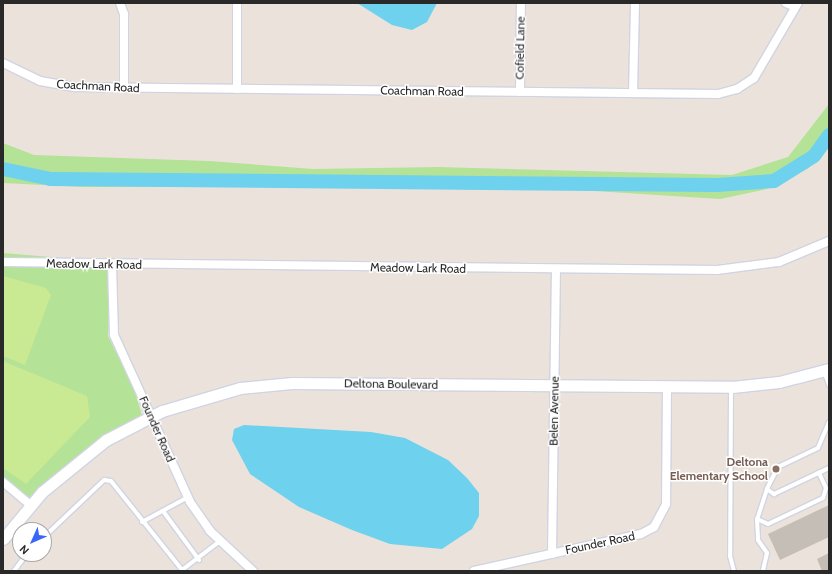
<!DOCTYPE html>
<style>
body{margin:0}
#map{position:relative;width:832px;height:574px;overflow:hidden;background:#ebe3db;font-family:Cabin,sans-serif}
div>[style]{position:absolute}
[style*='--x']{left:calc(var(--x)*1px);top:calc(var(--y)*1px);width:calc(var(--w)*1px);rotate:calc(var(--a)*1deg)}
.green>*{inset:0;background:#b4e297}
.pitch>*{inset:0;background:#c9e993}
.water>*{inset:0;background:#6ed1ed}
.river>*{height:14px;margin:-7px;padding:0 7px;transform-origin:7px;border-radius:7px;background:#6ed1ed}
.building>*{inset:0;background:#c4beb6}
.roads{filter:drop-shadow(1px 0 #d0d4e2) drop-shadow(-1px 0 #d0d4e2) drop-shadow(0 1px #d0d4e2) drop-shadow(0 -1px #d0d4e2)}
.lane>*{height:4px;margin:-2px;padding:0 2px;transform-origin:2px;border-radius:2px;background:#fff}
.street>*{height:8px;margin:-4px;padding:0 4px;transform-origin:4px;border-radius:4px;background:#fff}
.secondary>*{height:11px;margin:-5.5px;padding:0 5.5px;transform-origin:5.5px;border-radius:5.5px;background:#fff}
.dots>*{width:11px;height:11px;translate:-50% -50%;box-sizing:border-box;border:2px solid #fff;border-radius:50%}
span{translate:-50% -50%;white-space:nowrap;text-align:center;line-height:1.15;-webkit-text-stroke:3px #fff;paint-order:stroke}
.street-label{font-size:12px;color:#292929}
.education-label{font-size:12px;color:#785e54;font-weight:700}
.right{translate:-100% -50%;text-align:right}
.frame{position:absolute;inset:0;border:4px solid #292929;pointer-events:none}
.north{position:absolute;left:12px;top:522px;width:40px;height:40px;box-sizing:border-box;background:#fff;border:1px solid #a9a9a9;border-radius:50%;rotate:225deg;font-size:11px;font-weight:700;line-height:16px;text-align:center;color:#292929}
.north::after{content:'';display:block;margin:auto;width:14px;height:18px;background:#3b67f8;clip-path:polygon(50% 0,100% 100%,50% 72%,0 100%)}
</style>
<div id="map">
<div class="green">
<div style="clip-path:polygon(829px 104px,829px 137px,809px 168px,767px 189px,720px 199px,515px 186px,82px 187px,3px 183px,3px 143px,34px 155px,209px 161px,313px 169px,438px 167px,732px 175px,788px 157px)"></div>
<div style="clip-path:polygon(3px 253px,111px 262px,108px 336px,133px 386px,142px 415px,80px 454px,27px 502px,3px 487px)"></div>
</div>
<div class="pitch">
<div style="clip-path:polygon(3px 276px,46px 288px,51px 295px,25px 365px,3px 356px)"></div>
<div style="clip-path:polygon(3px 361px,87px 396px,90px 417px,26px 484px,3px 468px)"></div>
</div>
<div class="water">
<div style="clip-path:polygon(357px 3px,437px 3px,427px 22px,412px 30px,392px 25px)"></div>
<div style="clip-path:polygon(244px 425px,371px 432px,405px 438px,448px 460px,467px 478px,479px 493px,479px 516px,472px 529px,442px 549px,390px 544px,352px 530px,299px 507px,250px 474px,232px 440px,234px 429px)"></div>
</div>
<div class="river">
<div style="--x:3;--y:169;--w:49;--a:11.8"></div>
<div style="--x:51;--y:179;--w:666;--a:0.52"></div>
<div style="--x:717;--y:185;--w:57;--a:-4"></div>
<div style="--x:774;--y:181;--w:47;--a:-32"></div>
<div style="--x:814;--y:156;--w:26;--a:-54"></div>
</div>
<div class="building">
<div style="clip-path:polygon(829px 505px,829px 537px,780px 560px,768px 534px)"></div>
<div style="clip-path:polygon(829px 553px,829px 571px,822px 571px,817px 559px)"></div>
</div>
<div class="roads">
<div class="lane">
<div style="--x:824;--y:371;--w:15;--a:70"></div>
<div style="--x:731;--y:388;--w:168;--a:90.3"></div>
<div style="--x:730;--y:556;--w:16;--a:75"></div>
<div style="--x:829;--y:422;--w:28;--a:113"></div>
<div style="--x:818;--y:448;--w:44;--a:154.6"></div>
<div style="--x:778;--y:467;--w:25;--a:117"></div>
<div style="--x:767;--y:489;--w:9;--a:36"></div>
<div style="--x:774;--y:494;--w:61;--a:-25.3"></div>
<div style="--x:767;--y:489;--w:32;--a:108"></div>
<div style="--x:757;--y:519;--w:12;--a:24"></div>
<div style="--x:768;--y:524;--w:61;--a:-25.3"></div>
<div style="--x:823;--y:498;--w:10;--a:-73"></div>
<div style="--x:826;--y:488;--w:17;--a:-115"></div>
<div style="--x:163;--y:511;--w:61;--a:53.7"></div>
<div style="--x:757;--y:519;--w:21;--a:87"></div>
<div style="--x:758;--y:540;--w:16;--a:55"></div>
<div style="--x:767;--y:553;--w:18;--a:103"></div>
<div style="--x:142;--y:522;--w:52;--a:-28.5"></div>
<div style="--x:44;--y:537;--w:83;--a:-43.5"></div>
<div style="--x:104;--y:480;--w:7;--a:8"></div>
<div style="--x:111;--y:481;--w:114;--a:51.4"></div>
<div style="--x:182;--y:570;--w:48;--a:-37.3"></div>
<div style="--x:14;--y:571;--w:21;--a:-53"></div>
</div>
<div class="street">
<div style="--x:120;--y:3;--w:12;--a:70"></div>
<div style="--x:124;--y:14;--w:74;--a:90"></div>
<div style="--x:237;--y:3;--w:86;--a:90"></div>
<div style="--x:786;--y:3;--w:10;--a:24"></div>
<div style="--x:3;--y:63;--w:41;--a:25.9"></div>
<div style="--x:40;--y:81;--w:36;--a:10"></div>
<div style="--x:75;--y:87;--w:643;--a:0.62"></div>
<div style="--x:718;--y:94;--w:20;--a:-15"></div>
<div style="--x:737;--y:89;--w:20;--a:-33"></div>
<div style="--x:754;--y:78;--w:87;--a:-59.6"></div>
<div style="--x:520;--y:92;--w:89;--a:-89.4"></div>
<div style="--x:633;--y:93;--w:90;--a:-88.7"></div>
<div style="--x:3;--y:262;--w:714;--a:0.64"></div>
<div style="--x:717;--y:270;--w:63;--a:-7.4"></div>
<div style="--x:779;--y:262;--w:54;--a:-22.8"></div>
<div style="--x:112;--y:264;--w:71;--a:88.4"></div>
<div style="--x:114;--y:335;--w:183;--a:65.5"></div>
<div style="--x:190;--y:502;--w:35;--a:55"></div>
<div style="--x:210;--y:531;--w:59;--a:42.9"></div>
<div style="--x:3;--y:482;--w:35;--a:40"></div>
<div style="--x:552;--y:554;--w:285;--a:-89.2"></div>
<div style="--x:474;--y:571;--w:171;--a:-12.5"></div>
<div style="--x:641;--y:534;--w:15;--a:-28"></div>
<div style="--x:654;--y:527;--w:26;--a:-62"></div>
<div style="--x:666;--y:504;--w:117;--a:-89.5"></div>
</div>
<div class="secondary">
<div style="--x:3;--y:539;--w:61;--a:-50.3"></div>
<div style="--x:42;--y:492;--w:82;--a:-39.1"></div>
<div style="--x:106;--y:440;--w:63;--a:-27.4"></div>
<div style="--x:162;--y:411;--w:81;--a:-16.4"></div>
<div style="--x:240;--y:388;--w:52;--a:-5.5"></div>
<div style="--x:292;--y:383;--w:440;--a:0.5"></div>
<div style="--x:732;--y:387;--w:47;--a:-6.1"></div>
<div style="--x:779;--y:382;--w:52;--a:-14.6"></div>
</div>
</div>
<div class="dots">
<div style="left:776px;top:469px;background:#8d6e63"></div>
</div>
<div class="street-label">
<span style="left:520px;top:48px;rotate:-89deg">Cofield Lane</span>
<span style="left:98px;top:86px;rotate:3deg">Coachman Road</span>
<span style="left:422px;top:91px;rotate:1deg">Coachman Road</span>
<span style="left:94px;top:264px;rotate:1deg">Meadow Lark Road</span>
<span style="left:418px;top:268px;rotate:1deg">Meadow Lark Road</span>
<span style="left:391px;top:384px;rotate:1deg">Deltona Boulevard</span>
<span style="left:554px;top:411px;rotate:-89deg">Belen Avenue</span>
<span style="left:157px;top:429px;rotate:66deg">Founder Road</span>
<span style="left:600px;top:543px;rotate:-12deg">Founder Road</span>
</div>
<div class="education-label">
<span class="right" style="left:768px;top:469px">Deltona<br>Elementary School</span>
</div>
<div class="frame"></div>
<div class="north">N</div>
</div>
